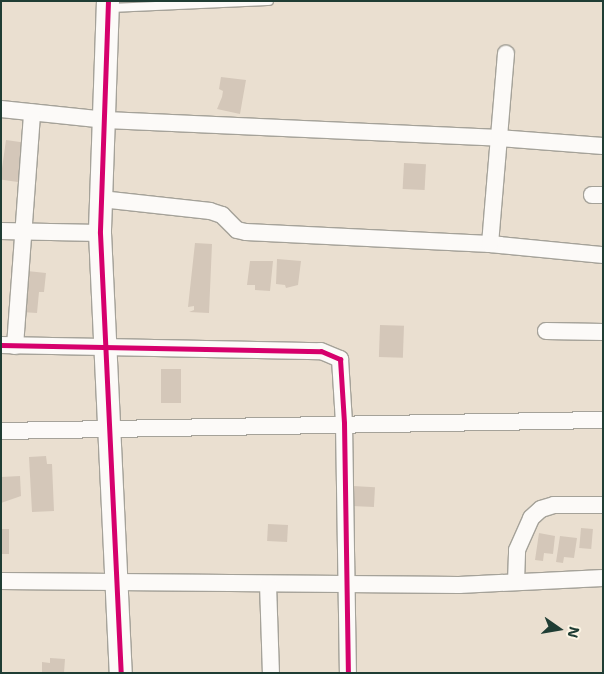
<!DOCTYPE html>
<style>
body{margin:0}
#map{position:relative;width:604px;height:674px;overflow:hidden;background:#eadfd0;font-family:"Shantell Sans",sans-serif}
div>[style]{position:absolute}
[style*='--x']{left:calc(var(--x)*1px);top:calc(var(--y)*1px);width:calc(var(--w)*1px);rotate:calc(var(--a)*1deg)}
.building>*{inset:0;background:#d4c7b9;transform-origin:0 0}
.roads{filter:drop-shadow(1px 0 #a5a299) drop-shadow(-1px 0 #a5a299) drop-shadow(0 1px #a5a299) drop-shadow(0 -1px #a5a299)}
.lane>*{height:8px;margin:-4px;padding:0 4px;transform-origin:4px;border-radius:4px;background:#fcfaf8}
.street>*{height:16px;margin:-8px;padding:0 8px;transform-origin:8px;border-radius:8px;background:#fcfaf8}
.secondary>*{height:22px;margin:-11px;padding:0 11px;transform-origin:11px;border-radius:11px;background:#fcfaf8}
.cycleway>*{height:5px;margin:-2.5px;padding:0 2.5px;transform-origin:2.5px;border-radius:2.5px;background:#d6006c}
span{translate:-50% -50%;white-space:nowrap;text-align:center;line-height:1.15;-webkit-text-stroke:5px #fcf5e5;paint-order:stroke}
.frame{position:absolute;inset:0;border:2px solid #1f3d34;pointer-events:none}
.north{position:absolute;left:534px;top:604px;width:50px;height:50px;-webkit-text-stroke:4px #fcf5e5;paint-order:stroke;rotate:103deg;font-size:14px;font-weight:700;line-height:20px;text-align:center;color:#1f3d34}
.north::after{content:'';display:block;margin:auto;width:18px;height:22px;background:#1f3d34;clip-path:polygon(50% 0,100% 100%,50% 72%,0 100%)}
</style>
<div id="map">
<div class="building">
<div style="clip-path:polygon(221px 77px,246px 80px,240px 114px,217px 109px,222px 97px,223px 91px,219px 89px)"></div>
<div style="left:6px;top:140px;width:21px;height:40px;rotate:8deg"></div>
<div style="left:404px;top:163px;width:22px;height:26px;rotate:3deg"></div>
<div style="clip-path:polygon(195px 243px,212px 244px,209px 313px,189px 312px,194px 310px,194px 306px,188px 307px)"></div>
<div style="clip-path:polygon(277px 259px,301px 261px,298px 285px,286px 288px,285px 285px,276px 284px)"></div>
<div style="clip-path:polygon(250px 261px,273px 261px,270px 291px,255px 290px,255px 285px,247px 285px)"></div>
<div style="clip-path:polygon(27px 271px,46px 273px,44px 292px,39px 292px,37px 313px,21px 312px)"></div>
<div style="left:380px;top:325px;width:24px;height:32px;rotate:2deg"></div>
<div style="left:161px;top:369px;width:20px;height:34px"></div>
<div style="clip-path:polygon(46px 456px,47px 464px,52px 464px,54px 511px,32px 512px,29px 457px)"></div>
<div style="clip-path:polygon(20px 476px,21px 496px,1px 503px,1px 477px)"></div>
<div style="left:353px;top:486px;width:22px;height:20px;rotate:3deg"></div>
<div style="left:268px;top:524px;width:20px;height:17px;rotate:3deg"></div>
<div style="left:581px;top:528px;width:12px;height:20px;rotate:5deg"></div>
<div style="left:1px;top:529px;width:8px;height:25px"></div>
<div style="clip-path:polygon(539px 533px,555px 536px,553px 554px,544px 553px,543px 561px,535px 560px)"></div>
<div style="clip-path:polygon(560px 536px,577px 538px,574px 558px,564px 557px,563px 563px,556px 562px)"></div>
<div style="clip-path:polygon(50px 658px,65px 659px,64px 673px,42px 673px,42px 662px,50px 663px)"></div>
</div>
<div class="roads">
<div class="lane">
<div style="--x:109;--y:8;--w:160;--a:-2.5"></div>
</div>
<div class="street">
<div style="--x:1;--y:109;--w:106;--a:6"></div>
<div style="--x:106;--y:120;--w:394;--a:2.6"></div>
<div style="--x:500;--y:138;--w:103;--a:4.4"></div>
<div style="--x:592;--y:195;--w:11;--a:0"></div>
<div style="--x:101;--y:199;--w:110;--a:6.3"></div>
<div style="--x:210;--y:211;--w:13;--a:18"></div>
<div style="--x:222;--y:215;--w:21;--a:45"></div>
<div style="--x:237;--y:230;--w:9;--a:13"></div>
<div style="--x:246;--y:232;--w:244;--a:2.8"></div>
<div style="--x:490;--y:244;--w:114;--a:5.6"></div>
<div style="--x:1;--y:231;--w:99;--a:1.2"></div>
<div style="--x:490;--y:244;--w:191;--a:-85.2"></div>
<div style="--x:546;--y:331;--w:57;--a:1"></div>
<div style="--x:1;--y:345;--w:320;--a:1.1"></div>
<div style="--x:321;--y:351;--w:21;--a:23"></div>
<div style="--x:340;--y:359;--w:64;--a:86.4"></div>
<div style="--x:344;--y:423;--w:250;--a:89.1"></div>
<div style="--x:15;--y:346;--w:234;--a:-85.8"></div>
<div style="--x:1;--y:431;--w:602;--a:-1.05"></div>
<div style="--x:1;--y:581;--w:458;--a:0.5"></div>
<div style="--x:459;--y:585;--w:144;--a:-2.8"></div>
<div style="--x:516;--y:582;--w:32;--a:-88"></div>
<div style="--x:517;--y:550;--w:35;--a:-66"></div>
<div style="--x:531;--y:518;--w:13;--a:-42"></div>
<div style="--x:541;--y:509;--w:14;--a:-17"></div>
<div style="--x:554;--y:505;--w:49;--a:0"></div>
<div style="--x:268;--y:584;--w:89;--a:88.1"></div>
</div>
<div class="secondary">
<div style="--x:108;--y:1;--w:232;--a:92"></div>
<div style="--x:100;--y:233;--w:441;--a:87.3"></div>
</div>
</div>
<div class="cycleway">
<div style="--x:108;--y:1;--w:232;--a:92"></div>
<div style="--x:100;--y:233;--w:441;--a:87.3"></div>
<div style="--x:1;--y:345;--w:320;--a:1.1"></div>
<div style="--x:321;--y:351;--w:21;--a:23"></div>
<div style="--x:340;--y:359;--w:64;--a:86.4"></div>
<div style="--x:344;--y:423;--w:250;--a:89.1"></div>
</div>
<div class="frame"></div>
<div class="north">N</div>
</div>
